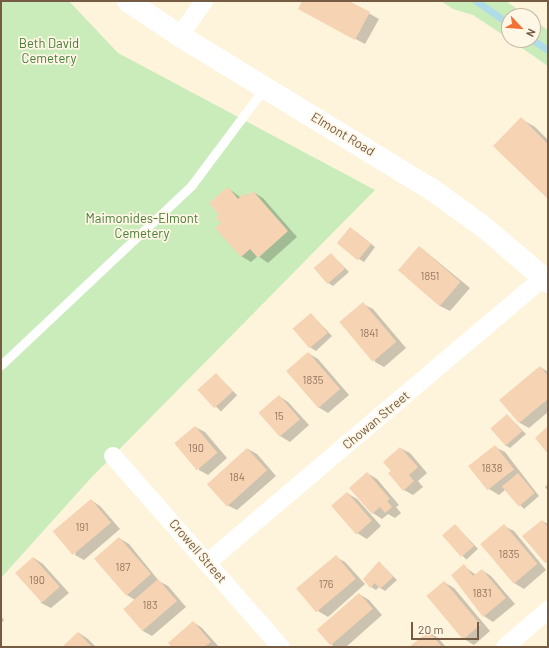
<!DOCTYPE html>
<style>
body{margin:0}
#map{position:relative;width:549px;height:648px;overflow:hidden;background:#fef4dc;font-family:Barlow,sans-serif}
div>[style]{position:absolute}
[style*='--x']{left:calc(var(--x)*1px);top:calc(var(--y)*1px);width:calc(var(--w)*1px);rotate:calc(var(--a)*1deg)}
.green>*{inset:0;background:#caecba}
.shadow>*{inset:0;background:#0003;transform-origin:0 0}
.stream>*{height:7px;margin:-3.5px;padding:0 3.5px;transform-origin:3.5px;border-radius:3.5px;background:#b0dbe9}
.building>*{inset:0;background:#f6d3b2;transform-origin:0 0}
.lane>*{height:9px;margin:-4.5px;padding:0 4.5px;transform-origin:4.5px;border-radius:4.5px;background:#fff}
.street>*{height:18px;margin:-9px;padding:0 9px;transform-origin:9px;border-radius:9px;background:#fff}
.secondary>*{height:22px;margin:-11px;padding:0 11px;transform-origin:11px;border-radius:11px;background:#fff}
span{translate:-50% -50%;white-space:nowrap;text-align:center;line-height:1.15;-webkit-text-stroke:3.5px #fff7e5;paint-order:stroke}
.number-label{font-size:11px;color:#957860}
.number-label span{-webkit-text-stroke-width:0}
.park-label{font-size:13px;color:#487c3a}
.street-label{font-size:13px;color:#755a44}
.frame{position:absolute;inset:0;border:2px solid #755a44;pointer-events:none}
.north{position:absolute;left:501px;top:8px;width:40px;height:40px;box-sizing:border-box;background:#fff7e5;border:1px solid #c8b8a5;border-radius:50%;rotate:116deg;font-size:11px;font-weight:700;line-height:16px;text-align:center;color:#755a44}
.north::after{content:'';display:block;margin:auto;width:14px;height:18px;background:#f47135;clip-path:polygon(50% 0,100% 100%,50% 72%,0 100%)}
.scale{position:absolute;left:411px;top:622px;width:68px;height:18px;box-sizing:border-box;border:2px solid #755a44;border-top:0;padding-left:5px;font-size:12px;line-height:14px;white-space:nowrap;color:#755a44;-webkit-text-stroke:3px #fff7e5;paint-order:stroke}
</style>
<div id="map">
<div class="green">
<div style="clip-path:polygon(1px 1px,69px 1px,118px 53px,375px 190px,90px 479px,1px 578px)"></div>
<div style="clip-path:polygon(441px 1px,506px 1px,527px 16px,509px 16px,509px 39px,473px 15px,453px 9px)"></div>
<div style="clip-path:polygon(533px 20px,548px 30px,548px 66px,510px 40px,533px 40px)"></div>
</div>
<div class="shadow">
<div style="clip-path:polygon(303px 1px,347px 1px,379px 19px,365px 44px,309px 14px)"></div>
<div style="clip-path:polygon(521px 119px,535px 127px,548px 140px,548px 198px)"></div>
<div style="clip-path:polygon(228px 188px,240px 197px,244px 194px,248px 196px,253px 192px,263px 198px,297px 237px,268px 263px,258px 256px,251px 262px,241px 256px,222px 223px,221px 215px)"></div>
<div style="clip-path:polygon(355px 231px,375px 247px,364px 262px,359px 259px)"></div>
<div style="clip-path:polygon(420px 247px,470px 288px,450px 311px,440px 306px)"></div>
<div style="clip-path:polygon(331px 254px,349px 272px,333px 286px,328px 283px)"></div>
<div style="clip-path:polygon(363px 304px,373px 309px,406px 348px,384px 367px,375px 362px)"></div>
<div style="clip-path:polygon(311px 314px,332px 336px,316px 351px,311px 348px)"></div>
<div style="clip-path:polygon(308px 353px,318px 359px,349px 395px,328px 413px,318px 407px)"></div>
<div style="clip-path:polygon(540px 367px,548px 372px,548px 412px,529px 428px,520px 423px,501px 400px)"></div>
<div style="left:216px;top:374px;width:30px;height:23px;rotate:45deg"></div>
<div style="clip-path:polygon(279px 396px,288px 402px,309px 425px,290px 442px,280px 436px,260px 412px)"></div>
<div style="clip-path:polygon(508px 416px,526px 434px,510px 448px,505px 445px)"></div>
<div style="clip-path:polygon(195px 427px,205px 432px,227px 458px,208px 475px,199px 470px)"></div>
<div style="clip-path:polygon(495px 447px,505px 452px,539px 496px,524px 509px,505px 490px,499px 495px,489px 489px,470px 467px)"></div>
<div style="clip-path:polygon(400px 448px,410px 453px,427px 473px,418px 481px,423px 487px,413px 495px,404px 490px,392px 471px)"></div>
<div style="clip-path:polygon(248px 449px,257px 454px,276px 476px,237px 510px,227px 505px)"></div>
<div style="clip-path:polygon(367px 473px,377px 479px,399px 505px,396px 507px,401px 513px,395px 518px,388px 514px,382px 519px,373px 513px)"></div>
<div style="clip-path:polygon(548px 484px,548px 491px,545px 487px)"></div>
<div style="clip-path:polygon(347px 493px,357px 499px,381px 526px,367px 539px,357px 533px,333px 506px)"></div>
<div style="clip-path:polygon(91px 500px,100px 506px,120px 529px,84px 560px,75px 555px)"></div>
<div style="clip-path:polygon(542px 521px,548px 524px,548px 564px,546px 562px)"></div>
<div style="left:455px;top:525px;width:33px;height:16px;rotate:46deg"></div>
<div style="clip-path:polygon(504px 526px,514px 531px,546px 570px,524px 589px,514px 583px)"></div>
<div style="clip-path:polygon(119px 538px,129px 544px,159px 581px,168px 586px,186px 607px,152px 636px,143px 631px,135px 600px,127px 595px)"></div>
<div style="clip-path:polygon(336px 557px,345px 562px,365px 584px,328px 617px,318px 611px)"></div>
<div style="clip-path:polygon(34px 558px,43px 564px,69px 593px,51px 608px,41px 603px)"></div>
<div style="clip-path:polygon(380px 563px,397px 580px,385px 591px,379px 587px,376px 590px,371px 587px)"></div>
<div style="clip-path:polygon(464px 566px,476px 575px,482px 570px,491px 576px,515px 604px,493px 622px,484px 616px)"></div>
<div style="clip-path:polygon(444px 582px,454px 588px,490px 631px,474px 645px,464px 639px,428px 596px)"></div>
<div style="clip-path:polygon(359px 594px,369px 600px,382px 615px,346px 647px,334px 647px,318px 630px)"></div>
<div style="clip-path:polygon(1px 616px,4px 620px,1px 623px)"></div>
<div style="clip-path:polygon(193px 622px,202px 628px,219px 647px,173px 647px)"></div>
<div style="clip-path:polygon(429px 632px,438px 638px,446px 647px,411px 647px)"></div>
<div style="clip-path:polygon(79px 633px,88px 639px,96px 647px,63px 647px)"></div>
</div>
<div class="stream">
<div style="--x:476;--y:1;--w:40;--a:34.9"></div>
<div style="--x:533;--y:40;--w:18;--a:34"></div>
</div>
<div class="building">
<div style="clip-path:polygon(302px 1px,349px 1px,370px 12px,355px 40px,298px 9px)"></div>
<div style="clip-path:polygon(521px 117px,548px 144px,548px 199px,493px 146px)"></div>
<div style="clip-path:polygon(228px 187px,238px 199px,244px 193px,247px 196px,253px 191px,288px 231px,258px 258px,250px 249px,241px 257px,215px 228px,221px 223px,216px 218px,219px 215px,209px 203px)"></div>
<div style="left:350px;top:227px;width:27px;height:21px;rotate:39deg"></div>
<div style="left:419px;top:246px;width:55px;height:32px;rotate:41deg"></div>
<div style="left:331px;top:253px;width:21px;height:23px;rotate:49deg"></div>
<div style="left:363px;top:302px;width:52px;height:31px;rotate:50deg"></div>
<div style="left:311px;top:313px;width:26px;height:24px;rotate:50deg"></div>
<div style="left:308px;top:352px;width:49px;height:29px;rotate:49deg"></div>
<div style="clip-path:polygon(540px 366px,548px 376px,548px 399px,519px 423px,499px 400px)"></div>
<div style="left:216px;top:373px;width:25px;height:25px;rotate:48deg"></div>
<div style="left:279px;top:395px;width:32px;height:27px;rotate:49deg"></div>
<div style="left:507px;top:414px;width:23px;height:22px;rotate:49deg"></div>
<div style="left:195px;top:426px;width:35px;height:27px;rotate:50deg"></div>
<div style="clip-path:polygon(548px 426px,548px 454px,535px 438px)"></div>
<div style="left:495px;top:445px;width:31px;height:34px;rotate:52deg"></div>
<div style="clip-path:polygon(400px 447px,418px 467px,409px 475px,414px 481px,403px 491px,388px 473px,391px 471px,383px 462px)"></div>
<div style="left:247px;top:448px;width:30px;height:54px;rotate:48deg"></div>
<div style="clip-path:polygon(367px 472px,390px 499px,387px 501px,392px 507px,385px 513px,380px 507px,372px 514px,349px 488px)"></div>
<div style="left:518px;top:473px;width:26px;height:21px;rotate:50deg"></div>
<div style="left:347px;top:492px;width:38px;height:21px;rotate:49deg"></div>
<div style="left:91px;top:499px;width:31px;height:50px;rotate:50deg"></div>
<div style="clip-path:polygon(542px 520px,548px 527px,548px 561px,545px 563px,522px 536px)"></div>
<div style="left:455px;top:524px;width:29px;height:17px;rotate:49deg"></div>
<div style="left:504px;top:524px;width:52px;height:31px;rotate:50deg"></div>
<div style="left:119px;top:537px;width:49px;height:33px;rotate:49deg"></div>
<div style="left:336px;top:555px;width:31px;height:52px;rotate:50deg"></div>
<div style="left:33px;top:557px;width:40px;height:24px;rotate:48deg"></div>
<div style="clip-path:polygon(379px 561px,393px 577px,380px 589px,375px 583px,370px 588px,363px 579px)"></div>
<div style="clip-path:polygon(464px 564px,473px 576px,482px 569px,506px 598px,483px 617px,451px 575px)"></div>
<div style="left:158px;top:579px;width:29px;height:46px;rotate:49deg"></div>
<div style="left:444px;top:581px;width:57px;height:23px;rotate:50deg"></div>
<div style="left:359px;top:593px;width:21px;height:56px;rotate:49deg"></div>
<div style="clip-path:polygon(193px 621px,211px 642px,204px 647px,172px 647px,168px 643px)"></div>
<div style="clip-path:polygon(429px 631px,442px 647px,409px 647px)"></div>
<div style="clip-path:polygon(78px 632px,92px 647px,62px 647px)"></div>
</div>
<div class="lane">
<div style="--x:1;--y:365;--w:261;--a:-43.3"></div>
<div style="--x:191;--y:186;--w:124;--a:-53.2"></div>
</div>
<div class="street">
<div style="--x:180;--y:36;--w:42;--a:-55.6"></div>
<div style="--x:113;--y:456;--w:254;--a:48.7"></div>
<div style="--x:208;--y:562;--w:439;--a:-40.3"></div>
<div style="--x:505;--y:647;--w:57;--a:-40.7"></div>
</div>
<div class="secondary">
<div style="--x:128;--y:1;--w:63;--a:33.9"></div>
<div style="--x:180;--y:36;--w:294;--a:31.4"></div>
<div style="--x:431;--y:189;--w:67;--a:35.8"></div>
<div style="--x:485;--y:228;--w:83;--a:40.6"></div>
</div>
<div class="number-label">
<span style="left:430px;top:276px">1851</span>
<span style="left:369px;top:333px">1841</span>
<span style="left:313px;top:380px">1835</span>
<span style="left:279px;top:416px">15</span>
<span style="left:196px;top:448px">190</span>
<span style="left:492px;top:468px">1838</span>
<span style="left:237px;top:477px">184</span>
<span style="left:82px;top:527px">191</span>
<span style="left:509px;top:554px">1835</span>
<span style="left:123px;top:567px">187</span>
<span style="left:37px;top:580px">190</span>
<span style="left:326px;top:584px">176</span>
<span style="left:482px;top:593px">1831</span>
<span style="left:150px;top:605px">183</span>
</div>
<div class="park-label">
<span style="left:49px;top:51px">Beth David<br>Cemetery</span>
<span style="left:142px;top:226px">Maimonides-Elmont<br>Cemetery</span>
</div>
<div class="street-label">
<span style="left:343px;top:134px;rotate:31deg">Elmont Road</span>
<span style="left:376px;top:420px;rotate:-40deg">Chowan Street</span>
<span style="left:198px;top:551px;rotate:49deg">Crowell Street</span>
</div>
<div class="frame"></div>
<div class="north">N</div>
<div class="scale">20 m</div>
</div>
